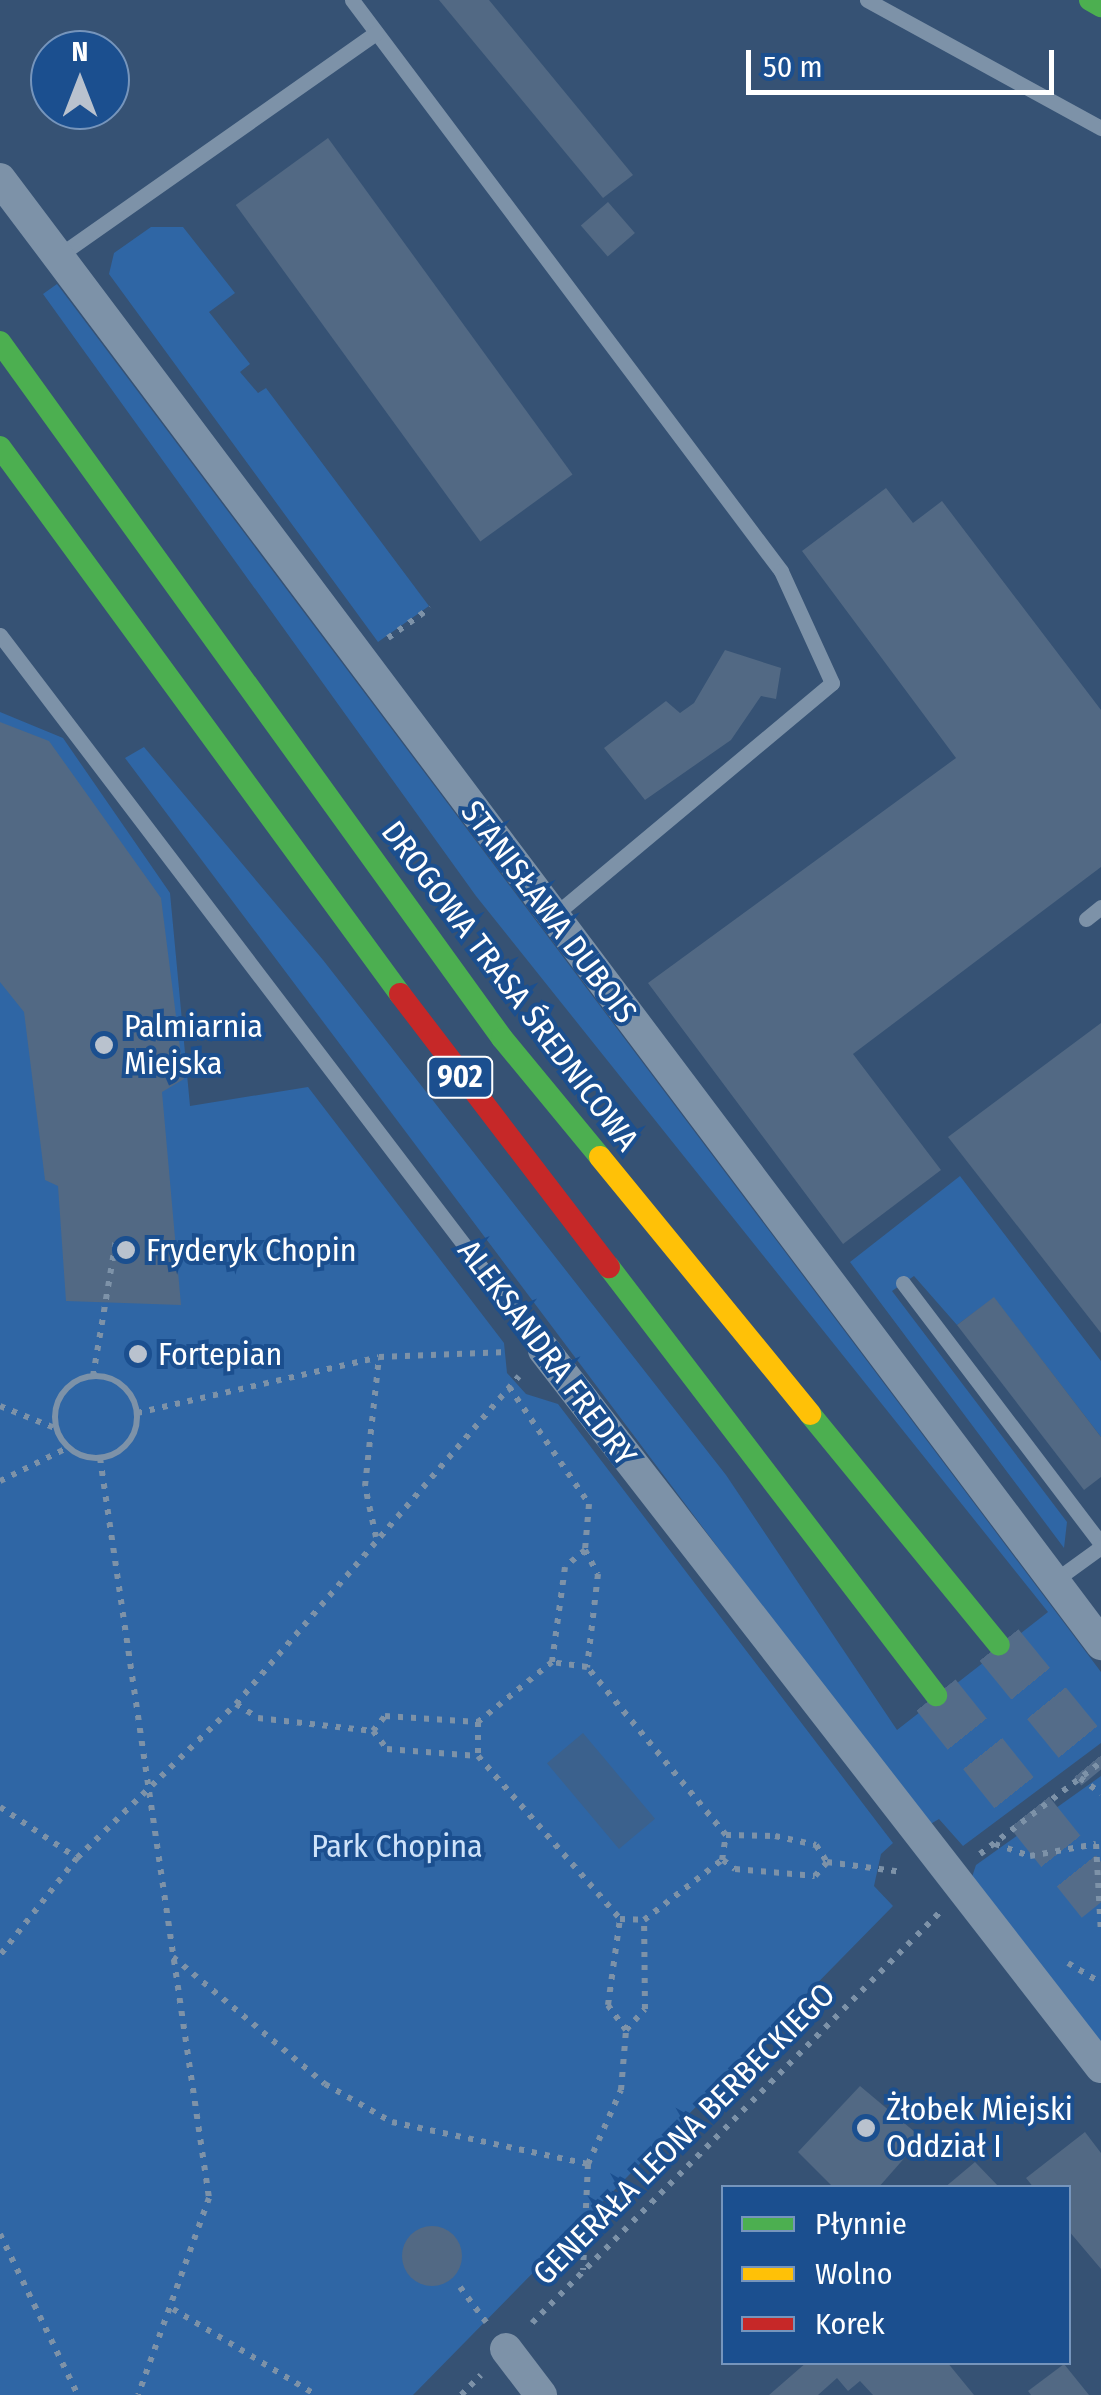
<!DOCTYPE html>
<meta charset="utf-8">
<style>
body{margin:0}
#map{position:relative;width:1101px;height:2395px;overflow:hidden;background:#365274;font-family:"Fira Sans Condensed",sans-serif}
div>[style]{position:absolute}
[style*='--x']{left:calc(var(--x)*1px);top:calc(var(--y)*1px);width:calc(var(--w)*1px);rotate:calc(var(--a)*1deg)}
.green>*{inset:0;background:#2f66a5}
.water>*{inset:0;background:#3b618d;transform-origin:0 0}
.building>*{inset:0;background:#526984;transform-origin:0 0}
.round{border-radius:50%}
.primary-tunnel>*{height:50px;margin-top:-25px;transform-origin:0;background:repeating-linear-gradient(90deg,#546c89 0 50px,transparent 0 75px)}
.path>*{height:6px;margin-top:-3px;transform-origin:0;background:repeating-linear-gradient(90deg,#7d92a8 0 5px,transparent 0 13px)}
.path>.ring{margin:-3px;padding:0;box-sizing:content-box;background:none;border:6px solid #7d92a8;border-radius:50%}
.lane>*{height:15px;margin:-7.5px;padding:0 7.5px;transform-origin:7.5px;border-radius:7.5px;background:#7d92a8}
.street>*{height:32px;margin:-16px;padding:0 16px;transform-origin:16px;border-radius:16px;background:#7d92a8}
.fast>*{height:22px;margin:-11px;padding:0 11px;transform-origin:11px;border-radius:11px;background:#4caf50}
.slow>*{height:22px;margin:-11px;padding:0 11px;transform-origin:11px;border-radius:11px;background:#ffc107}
.jam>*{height:22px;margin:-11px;padding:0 11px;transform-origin:11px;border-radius:11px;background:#c62828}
.dots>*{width:28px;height:28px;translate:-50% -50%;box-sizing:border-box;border:5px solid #1b4f8f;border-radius:50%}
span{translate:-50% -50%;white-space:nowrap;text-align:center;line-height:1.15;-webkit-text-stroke:8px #1b4f8f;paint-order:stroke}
.shield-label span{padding:2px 8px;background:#1b4f8f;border:2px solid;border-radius:8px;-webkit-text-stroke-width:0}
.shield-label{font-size:30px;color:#fff;font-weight:700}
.street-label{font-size:32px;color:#fff}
.poi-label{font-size:32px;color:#fff}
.left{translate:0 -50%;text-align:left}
.park-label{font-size:32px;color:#cfe3fa}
.legend{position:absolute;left:721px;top:2185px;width:350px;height:180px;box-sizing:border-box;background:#1b4f8f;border:2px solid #7695bc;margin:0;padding:12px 18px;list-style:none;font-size:30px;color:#fff}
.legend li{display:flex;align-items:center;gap:20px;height:50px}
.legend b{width:50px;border:2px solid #7695bc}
.north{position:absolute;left:30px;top:30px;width:100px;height:100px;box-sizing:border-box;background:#1b4f8f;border:2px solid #7695bc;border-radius:50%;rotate:0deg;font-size:28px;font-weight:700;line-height:40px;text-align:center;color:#fff}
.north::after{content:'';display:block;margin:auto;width:35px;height:45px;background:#b9c2ce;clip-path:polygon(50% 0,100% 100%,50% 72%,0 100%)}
.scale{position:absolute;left:746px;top:50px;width:308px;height:45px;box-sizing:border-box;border:5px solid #fff;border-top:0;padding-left:12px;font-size:30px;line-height:35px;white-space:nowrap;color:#fff;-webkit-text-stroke:8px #1b4f8f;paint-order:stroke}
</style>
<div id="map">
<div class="green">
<div style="clip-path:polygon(151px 227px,183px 227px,235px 293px,209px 312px,250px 364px,240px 372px,258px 393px,266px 388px,429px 606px,378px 642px,109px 274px,114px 253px)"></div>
<div style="clip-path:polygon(57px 284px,1101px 1672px,1101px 1743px,963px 1846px,939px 1819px,927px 1826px,125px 758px,144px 747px,323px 960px,726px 1475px,897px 1730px,1048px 1612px,476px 896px,43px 294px)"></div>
<div style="clip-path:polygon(0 712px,63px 738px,170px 893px,190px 1106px,308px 1087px,504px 1343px,507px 1373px,526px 1394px,558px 1404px,893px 1843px,881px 1854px,874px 1886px,893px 1906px,413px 2395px,0 2395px)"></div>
<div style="clip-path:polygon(960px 1176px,1101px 1361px,1101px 1437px,994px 1298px,957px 1325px,914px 1276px,892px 1291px,1067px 1522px,1064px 1548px,850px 1262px)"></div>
<div style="clip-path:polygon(1101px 1776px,1101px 2047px,970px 1883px,976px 1865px)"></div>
</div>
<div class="water">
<div style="left:583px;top:1733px;width:112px;height:47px;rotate:50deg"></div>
</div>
<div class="building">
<div style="clip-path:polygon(439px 0,489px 0,633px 175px,603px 198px)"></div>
<div style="left:328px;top:138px;width:416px;height:114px;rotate:54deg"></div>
<div style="left:608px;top:202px;width:41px;height:36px;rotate:49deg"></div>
<div style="clip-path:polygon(886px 488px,913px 523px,942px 501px,1101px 710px,1101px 867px,853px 1054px,941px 1170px,843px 1244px,648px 983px,956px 758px,802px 551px)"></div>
<div style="clip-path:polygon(725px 650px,781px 668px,776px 699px,761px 696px,731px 740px,645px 800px,604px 748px,666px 701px,680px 713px,694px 703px)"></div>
<div style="clip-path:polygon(0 722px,49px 741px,161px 898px,184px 1079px,162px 1092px,181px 1305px,66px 1301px,58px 1186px,45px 1180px,24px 1012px,0 982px)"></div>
<div style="clip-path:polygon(1101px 1023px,1101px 1333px,948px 1137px)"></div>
<div style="clip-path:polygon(994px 1297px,1101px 1437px,1101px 1477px,1084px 1490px,957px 1325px)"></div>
<div style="clip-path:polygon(860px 2086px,922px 2138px,878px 2188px,834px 2188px,798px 2152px)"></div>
<div style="clip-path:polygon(1085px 2132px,1101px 2153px,1101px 2269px,1068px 2230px,1068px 2188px,1034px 2188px,1026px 2178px)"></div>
<div style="clip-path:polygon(975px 2162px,1000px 2188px,944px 2188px)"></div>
<div class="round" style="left:402px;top:2226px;width:60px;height:60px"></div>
<div style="clip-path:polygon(807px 2362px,947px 2362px,974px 2395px,873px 2395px,860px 2381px,848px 2391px,837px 2378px,818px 2395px,769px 2395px)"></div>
<div style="clip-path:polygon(1064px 2364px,1089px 2395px,1031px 2395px,1028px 2391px)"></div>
</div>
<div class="primary-tunnel">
<div style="--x:999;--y:1645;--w:161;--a:50.8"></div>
<div style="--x:936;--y:1695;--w:265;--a:51.4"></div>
</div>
<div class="path">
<div style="--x:388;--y:638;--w:52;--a:-35.5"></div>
<div class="ring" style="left:55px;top:1376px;width:76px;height:76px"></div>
<div style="--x:93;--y:1376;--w:138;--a:-80.4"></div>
<div style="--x:509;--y:1387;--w:142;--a:55.6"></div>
<div style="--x:589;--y:1504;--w:46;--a:95"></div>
<div style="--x:585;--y:1550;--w:26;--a:140"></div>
<div style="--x:565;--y:1567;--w:96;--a:97.8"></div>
<div style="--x:0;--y:1406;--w:59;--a:21.8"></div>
<div style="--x:137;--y:1413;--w:248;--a:-13"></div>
<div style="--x:379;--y:1357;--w:129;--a:-2.2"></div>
<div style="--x:100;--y:1458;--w:748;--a:81.62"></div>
<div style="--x:209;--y:2198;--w:209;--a:109.8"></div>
<div style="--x:0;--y:1481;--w:75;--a:-26.2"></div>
<div style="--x:376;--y:1537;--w:52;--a:-102.2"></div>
<div style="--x:365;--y:1486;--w:130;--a:-83.8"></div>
<div style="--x:585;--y:1550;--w:27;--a:62"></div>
<div style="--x:598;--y:1574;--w:94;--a:96.7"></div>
<div style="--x:236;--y:1704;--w:26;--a:32"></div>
<div style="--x:258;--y:1718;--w:116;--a:6.4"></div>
<div style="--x:373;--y:1731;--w:19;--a:-51"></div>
<div style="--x:385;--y:1716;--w:93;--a:3.7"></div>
<div style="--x:373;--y:1731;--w:23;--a:52"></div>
<div style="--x:387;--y:1749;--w:91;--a:4.4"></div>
<div style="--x:478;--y:1756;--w:216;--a:48.9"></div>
<div style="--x:620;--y:1919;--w:24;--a:2"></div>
<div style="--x:644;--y:1920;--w:98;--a:-37.6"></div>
<div style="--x:722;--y:1860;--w:25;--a:-81"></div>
<div style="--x:726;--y:1835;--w:218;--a:-129.6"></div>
<div style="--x:587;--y:1667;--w:35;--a:-172"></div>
<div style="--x:552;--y:1662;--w:95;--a:141"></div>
<div style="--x:478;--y:1722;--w:34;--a:90"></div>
<div style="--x:1080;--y:1778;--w:26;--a:36"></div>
<div style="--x:0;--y:1807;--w:92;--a:33.5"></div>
<div style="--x:77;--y:1858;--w:124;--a:128.4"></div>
<div style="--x:726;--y:1835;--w:49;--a:1.2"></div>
<div style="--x:775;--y:1836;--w:42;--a:12.4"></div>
<div style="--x:816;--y:1845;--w:20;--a:57"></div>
<div style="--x:827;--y:1862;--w:76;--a:7.6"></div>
<div style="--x:995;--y:1844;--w:37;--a:19"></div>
<div style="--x:1030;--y:1856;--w:67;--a:-10.3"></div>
<div style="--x:1096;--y:1844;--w:89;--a:86.8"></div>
<div style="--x:980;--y:1854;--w:152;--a:-37.2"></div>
<div style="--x:77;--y:1858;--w:221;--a:-44.1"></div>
<div style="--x:236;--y:1704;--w:433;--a:-49.2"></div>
<div style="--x:723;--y:1860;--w:15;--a:37"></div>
<div style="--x:735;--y:1869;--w:80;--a:5"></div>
<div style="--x:815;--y:1876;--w:18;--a:-49"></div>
<div style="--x:173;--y:1957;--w:198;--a:39.9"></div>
<div style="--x:325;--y:2084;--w:77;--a:29.6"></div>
<div style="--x:392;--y:2122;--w:200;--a:12.1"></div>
<div style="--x:588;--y:2164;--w:106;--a:92.7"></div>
<div style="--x:1068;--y:1963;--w:39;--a:31"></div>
<div style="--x:626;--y:2030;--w:28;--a:-48"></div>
<div style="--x:645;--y:2009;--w:89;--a:-90.6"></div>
<div style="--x:588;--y:2164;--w:81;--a:-66"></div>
<div style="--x:621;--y:2090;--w:60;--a:-85.2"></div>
<div style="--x:626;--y:2030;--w:31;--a:-126"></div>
<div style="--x:608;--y:2005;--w:87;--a:-82.1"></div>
<div style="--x:0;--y:2234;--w:179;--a:64.2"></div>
<div style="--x:460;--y:2287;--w:44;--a:53.4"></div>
<div style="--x:173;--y:2309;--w:167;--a:31"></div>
<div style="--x:532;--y:2323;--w:578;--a:-45.21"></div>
<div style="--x:461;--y:2395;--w:28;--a:-45"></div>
</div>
<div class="lane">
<div style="--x:352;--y:0;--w:714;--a:53.08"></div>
<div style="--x:781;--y:571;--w:123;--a:65.5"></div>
<div style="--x:832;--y:683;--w:363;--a:140.1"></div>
<div style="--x:867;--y:0;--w:267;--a:28.7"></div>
<div style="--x:57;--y:257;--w:390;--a:-35.1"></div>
<div style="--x:0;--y:635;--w:898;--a:52.73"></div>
<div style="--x:1086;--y:919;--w:19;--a:-39"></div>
<div style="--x:903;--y:1283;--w:328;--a:52.8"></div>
<div style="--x:1054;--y:1581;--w:58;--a:-35.9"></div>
</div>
<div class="street">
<div style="--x:0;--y:179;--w:1833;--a:53.07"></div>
<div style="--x:544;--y:1350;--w:908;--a:52.16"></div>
<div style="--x:506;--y:2349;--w:58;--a:52.7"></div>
</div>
<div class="fast">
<div style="--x:1090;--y:0;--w:13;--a:29"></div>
<div style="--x:0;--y:342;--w:858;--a:54.2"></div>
<div style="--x:502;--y:1038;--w:154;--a:50.5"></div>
<div style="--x:0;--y:447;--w:678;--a:53.82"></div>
<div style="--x:609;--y:1267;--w:539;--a:52.62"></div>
<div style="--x:810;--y:1414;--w:298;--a:50.7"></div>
</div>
<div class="slow">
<div style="--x:600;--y:1157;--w:332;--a:50.7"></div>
</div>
<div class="jam">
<div style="--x:400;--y:994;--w:344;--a:52.6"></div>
</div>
<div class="dots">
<div style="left:104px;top:1045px;background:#b9c2ce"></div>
<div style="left:126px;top:1250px;background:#b9c2ce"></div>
<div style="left:138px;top:1354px;background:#b9c2ce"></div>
<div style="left:866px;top:2128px;background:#b9c2ce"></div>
</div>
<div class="shield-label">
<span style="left:460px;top:1077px">902</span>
</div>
<div class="street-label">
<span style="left:549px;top:912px;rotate:53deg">STANISŁAWA DUBOIS</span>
<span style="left:510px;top:986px;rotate:53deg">DROGOWA TRASA ŚREDNICOWA</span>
<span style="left:547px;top:1353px;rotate:53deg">ALEKSANDRA FREDRY</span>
<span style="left:684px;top:2134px;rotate:-45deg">GENERAŁA LEONA BERBECKIEGO</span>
</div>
<div class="poi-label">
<span class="left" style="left:124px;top:1045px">Palmiarnia<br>Miejska</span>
<span class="left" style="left:146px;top:1250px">Fryderyk Chopin</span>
<span class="left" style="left:158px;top:1354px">Fortepian</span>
<span class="left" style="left:886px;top:2128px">Żłobek Miejski<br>Oddział I</span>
</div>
<div class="park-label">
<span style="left:397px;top:1846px">Park Chopina</span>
</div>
<ul class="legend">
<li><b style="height:12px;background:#4caf50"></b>Płynnie</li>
<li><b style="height:12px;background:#ffc107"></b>Wolno</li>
<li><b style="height:12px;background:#c62828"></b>Korek</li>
</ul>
<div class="north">N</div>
<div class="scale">50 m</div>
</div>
